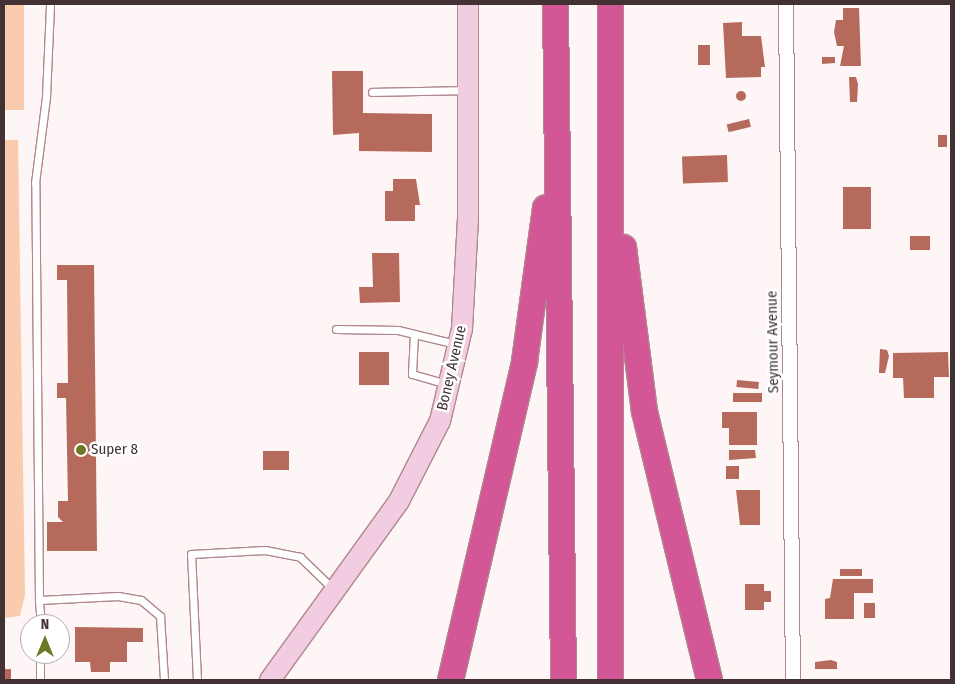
<!DOCTYPE html>
<style>
body{margin:0}
#map{position:relative;width:955px;height:684px;overflow:hidden;background:#fef5f6;font-family:"Fira Sans Condensed",sans-serif}
div>[style]{position:absolute}
[style*='--x']{left:calc(var(--x)*1px);top:calc(var(--y)*1px);width:calc(var(--w)*1px);rotate:calc(var(--a)*1deg)}
.green>*{inset:0;background:#facbad;transform-origin:0 0}
.building>*{inset:0;background:#b66a5b;transform-origin:0 0}
.round{border-radius:50%}
.roads{filter:drop-shadow(1px 0 #b0888c) drop-shadow(-1px 0 #b0888c) drop-shadow(0 1px #b0888c) drop-shadow(0 -1px #b0888c)}
.lane>*{height:7px;margin:-3.5px;padding:0 3.5px;transform-origin:3.5px;border-radius:3.5px;background:#fff}
.street>*{height:14px;margin:-7px;padding:0 7px;transform-origin:7px;border-radius:7px;background:#fff}
.secondary>*{height:20px;margin:-10px;padding:0 10px;transform-origin:10px;border-radius:10px;background:#f2cce0}
.highway>*{height:25px;margin:-12.5px;padding:0 12.5px;transform-origin:12.5px;border-radius:12.5px;background:#d35697}
.dots>*{width:14px;height:14px;translate:-50% -50%;box-sizing:border-box;border:2px solid #fff;border-radius:50%}
span{translate:-50% -50%;white-space:nowrap;text-align:center;line-height:1.15;-webkit-text-stroke:5px #fff;paint-order:stroke}
.street-label{font-size:15px;color:#423234}
.poi-label{font-size:15px;color:#423234}
.left{translate:0 -50%;text-align:left}
.frame{position:absolute;inset:0;border:5px solid #423234;pointer-events:none}
.north{position:absolute;left:20px;top:614px;width:50px;height:50px;box-sizing:border-box;background:#fff;border:1px solid #b3adae;border-radius:50%;rotate:0deg;font-size:14px;font-weight:700;line-height:20px;text-align:center;color:#423234}
.north::after{content:'';display:block;margin:auto;width:18px;height:22px;background:#6d7924;clip-path:polygon(50% 0,100% 100%,50% 72%,0 100%)}
</style>
<div id="map">
<div class="green">
<div style="left:4px;top:4px;width:20px;height:106px"></div>
<div style="clip-path:polygon(4px 140px,18px 140px,25px 595px,20px 616px,4px 618px)"></div>
</div>
<div class="building">
<div style="clip-path:polygon(843px 8px,859px 8px,861px 66px,840px 66px,844px 46px,837px 46px,834px 32px,836px 20px,843px 20px)"></div>
<div style="clip-path:polygon(742px 22px,742px 36px,761px 36px,765px 67px,761px 67px,761px 77px,726px 78px,723px 23px)"></div>
<div style="left:698px;top:45px;width:12px;height:20px"></div>
<div style="clip-path:polygon(822px 57px,835px 57px,835px 63px,822px 64px)"></div>
<div style="clip-path:polygon(332px 71px,363px 71px,363px 113px,432px 114px,432px 152px,359px 151px,359px 133px,333px 135px)"></div>
<div style="clip-path:polygon(849px 77px,856px 77px,858px 84px,857px 102px,850px 102px)"></div>
<div class="round" style="left:736px;top:91px;width:10px;height:10px"></div>
<div style="left:749px;top:119px;width:8px;height:23px;rotate:76deg"></div>
<div style="left:938px;top:135px;width:9px;height:12px"></div>
<div style="left:727px;top:155px;width:27px;height:45px;rotate:88deg"></div>
<div style="clip-path:polygon(393px 179px,416px 179px,420px 205px,415px 205px,415px 221px,385px 221px,385px 191px,393px 191px)"></div>
<div style="left:843px;top:187px;width:28px;height:42px"></div>
<div style="left:910px;top:236px;width:20px;height:14px"></div>
<div style="clip-path:polygon(372px 253px,399px 253px,400px 302px,360px 303px,359px 287px,373px 287px)"></div>
<div style="clip-path:polygon(57px 265px,94px 265px,97px 551px,47px 551px,47px 522px,63px 522px,58px 517px,58px 501px,68px 501px,66px 398px,57px 398px,57px 383px,68px 383px,67px 280px,57px 280px)"></div>
<div style="clip-path:polygon(880px 349px,887px 350px,889px 356px,885px 373px,879px 373px)"></div>
<div style="left:359px;top:352px;width:30px;height:33px"></div>
<div style="clip-path:polygon(948px 352px,949px 377px,934px 377px,934px 398px,904px 398px,903px 378px,893px 378px,893px 353px)"></div>
<div style="left:737px;top:380px;width:22px;height:7px;rotate:5deg"></div>
<div style="left:762px;top:393px;width:9px;height:29px;rotate:90deg"></div>
<div style="clip-path:polygon(722px 412px,757px 412px,757px 445px,729px 445px,729px 428px,722px 428px)"></div>
<div style="clip-path:polygon(729px 450px,755px 450px,756px 458px,729px 460px)"></div>
<div style="left:263px;top:451px;width:26px;height:19px"></div>
<div style="left:726px;top:466px;width:13px;height:13px"></div>
<div style="clip-path:polygon(736px 490px,760px 490px,760px 525px,740px 525px)"></div>
<div style="left:862px;top:569px;width:7px;height:22px;rotate:90deg"></div>
<div style="clip-path:polygon(833px 579px,873px 579px,873px 593px,854px 593px,854px 619px,825px 619px,825px 599px,830px 598px)"></div>
<div style="clip-path:polygon(745px 584px,764px 584px,764px 591px,771px 591px,771px 602px,764px 602px,764px 610px,745px 610px)"></div>
<div style="left:864px;top:603px;width:11px;height:15px"></div>
<div style="clip-path:polygon(75px 627px,143px 628px,143px 642px,127px 642px,127px 662px,110px 662px,110px 672px,91px 672px,90px 662px,75px 662px)"></div>
<div style="clip-path:polygon(831px 660px,837px 662px,837px 669px,815px 669px,815px 662px)"></div>
<div style="left:4px;top:669px;width:7px;height:11px"></div>
</div>
<div class="roads">
<div class="lane">
<div style="--x:372;--y:92;--w:95;--a:-1.2"></div>
<div style="--x:336;--y:329;--w:62;--a:0.9"></div>
<div style="--x:398;--y:330;--w:60;--a:13.6"></div>
<div style="--x:414;--y:334;--w:40;--a:92.9"></div>
<div style="--x:412;--y:374;--w:35;--a:16"></div>
<div style="--x:39;--y:600;--w:417;--a:-90.5"></div>
<div style="--x:35;--y:183;--w:87;--a:-82.7"></div>
<div style="--x:46;--y:97;--w:93;--a:-87.5"></div>
<div style="--x:41;--y:624;--w:24;--a:-95"></div>
<div style="--x:39;--y:600;--w:79;--a:-2.9"></div>
<div style="--x:118;--y:596;--w:23;--a:10"></div>
<div style="--x:141;--y:600;--w:25;--a:40"></div>
<div style="--x:160;--y:616;--w:64;--a:86.4"></div>
<div style="--x:40;--y:680;--w:26;--a:-90"></div>
<div style="--x:197;--y:680;--w:126;--a:-92.7"></div>
<div style="--x:191;--y:554;--w:74;--a:-3.1"></div>
<div style="--x:265;--y:550;--w:36;--a:11"></div>
<div style="--x:300;--y:557;--w:46;--a:44.1"></div>
</div>
<div class="street">
<div style="--x:786;--y:4;--w:676;--a:89.41"></div>
</div>
<div class="secondary">
<div style="--x:270;--y:680;--w:221;--a:-54.2"></div>
<div style="--x:399;--y:501;--w:90;--a:-62.9"></div>
<div style="--x:440;--y:421;--w:95;--a:-76.6"></div>
<div style="--x:462;--y:329;--w:110;--a:-86.9"></div>
<div style="--x:468;--y:219;--w:215;--a:-90"></div>
</div>
<div class="highway">
<div style="--x:555;--y:4;--w:676;--a:89.32"></div>
<div style="--x:610;--y:4;--w:676;--a:90"></div>
<div style="--x:623;--y:247;--w:165;--a:82.7"></div>
<div style="--x:644;--y:411;--w:277;--a:76.4"></div>
<div style="--x:450;--y:680;--w:327;--a:-76.9"></div>
<div style="--x:524;--y:361;--w:155;--a:-82.2"></div>
</div>
</div>
<div class="dots">
<div style="left:81px;top:450px;background:#6d7924"></div>
</div>
<div class="street-label">
<span style="left:773px;top:342px;rotate:-91deg">Seymour Avenue</span>
<span style="left:452px;top:368px;rotate:-77deg">Boney Avenue</span>
</div>
<div class="poi-label">
<span class="left" style="left:91px;top:450px">Super 8</span>
</div>
<div class="frame"></div>
<div class="north">N</div>
</div>
